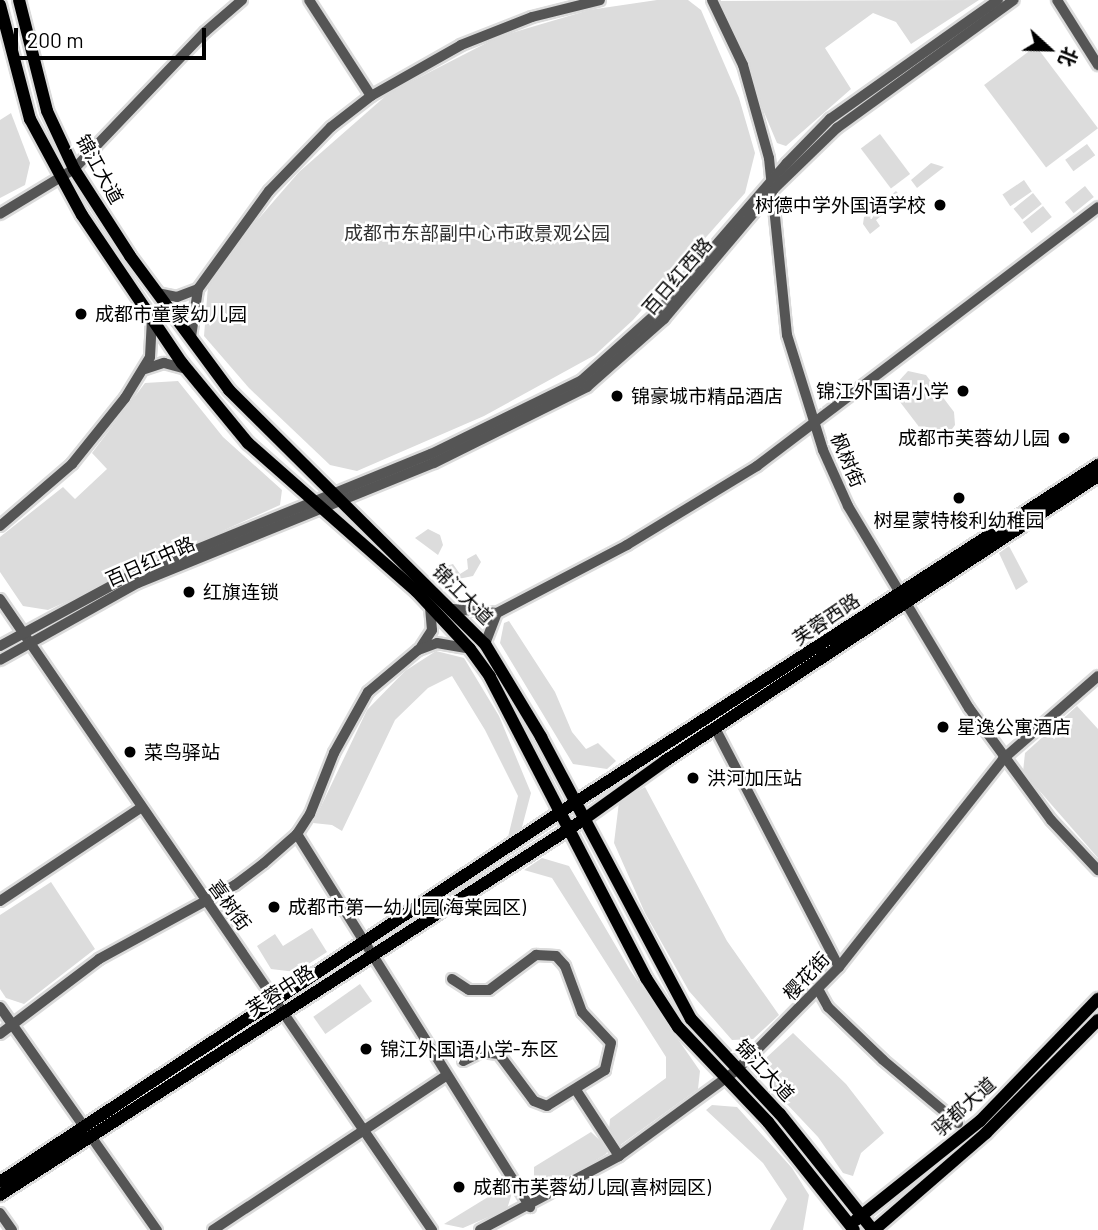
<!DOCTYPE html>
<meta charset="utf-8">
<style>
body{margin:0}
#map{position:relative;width:1098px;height:1230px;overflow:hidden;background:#fff;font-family:Barlow,"Noto Sans SC",sans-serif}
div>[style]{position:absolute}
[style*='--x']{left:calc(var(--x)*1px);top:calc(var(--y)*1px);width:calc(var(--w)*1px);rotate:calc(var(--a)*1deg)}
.green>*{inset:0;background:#dcdcdc;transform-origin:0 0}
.roads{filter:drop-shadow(2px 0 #dbdbdb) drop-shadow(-2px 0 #dbdbdb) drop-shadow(0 2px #dbdbdb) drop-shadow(0 -2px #dbdbdb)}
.minor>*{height:10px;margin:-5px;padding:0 5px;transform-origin:5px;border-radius:5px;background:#555}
.major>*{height:12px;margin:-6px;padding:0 6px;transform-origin:6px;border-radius:6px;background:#000}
.dots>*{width:19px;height:19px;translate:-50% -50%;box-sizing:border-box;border:4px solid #fff;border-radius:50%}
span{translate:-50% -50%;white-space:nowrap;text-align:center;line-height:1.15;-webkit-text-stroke:5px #fff;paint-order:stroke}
.street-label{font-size:19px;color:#000}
.poi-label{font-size:19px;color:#000}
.right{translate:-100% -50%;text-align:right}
.left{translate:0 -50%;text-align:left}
.park-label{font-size:19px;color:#333}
.north{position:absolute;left:1014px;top:14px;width:70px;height:70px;-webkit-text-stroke:5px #fff;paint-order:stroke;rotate:112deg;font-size:19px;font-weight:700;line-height:28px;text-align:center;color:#000}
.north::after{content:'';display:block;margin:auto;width:24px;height:32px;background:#000;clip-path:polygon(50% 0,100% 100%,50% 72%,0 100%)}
.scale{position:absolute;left:14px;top:28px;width:192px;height:32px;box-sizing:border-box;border:4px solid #000;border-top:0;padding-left:9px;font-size:21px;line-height:24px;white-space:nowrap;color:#000;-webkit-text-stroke:5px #fff;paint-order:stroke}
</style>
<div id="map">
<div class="green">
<div style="clip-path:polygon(657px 0,688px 0,701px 10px,739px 98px,755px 153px,745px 193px,633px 320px,595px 355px,484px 416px,357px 471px,330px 465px,249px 388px,204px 336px,208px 286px,234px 247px,299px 172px,389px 93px,498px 37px,589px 10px)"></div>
<div style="clip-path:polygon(979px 0,911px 44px,896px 22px,873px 13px,825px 48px,851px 89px,786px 146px,777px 143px,717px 1px)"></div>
<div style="left:1036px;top:46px;width:103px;height:65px;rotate:53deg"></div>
<div style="clip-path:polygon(11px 113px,30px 163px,25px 185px,0 198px,0 120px)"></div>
<div style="left:880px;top:134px;width:50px;height:24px;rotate:53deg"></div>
<div style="left:1087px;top:144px;width:14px;height:27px;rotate:54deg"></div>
<div style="clip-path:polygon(931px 163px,944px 167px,917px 188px,911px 180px)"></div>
<div style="left:1024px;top:180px;width:14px;height:26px;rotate:56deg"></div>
<div style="left:1085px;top:186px;width:14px;height:26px;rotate:51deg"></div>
<div style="clip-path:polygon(896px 191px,903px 199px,876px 220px,880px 226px,870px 234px,863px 224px,864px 217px)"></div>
<div style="left:1033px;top:193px;width:14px;height:25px;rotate:51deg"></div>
<div style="left:1043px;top:206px;width:14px;height:26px;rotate:51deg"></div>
<div style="clip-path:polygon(908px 371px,926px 375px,954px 412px,955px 425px,946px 437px,926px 436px,897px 398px,896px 384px)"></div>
<div style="clip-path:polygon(178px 381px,223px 437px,282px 490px,280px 505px,48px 610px,23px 606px,0 572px,0 537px,63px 487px,75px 499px,107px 469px,92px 453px,145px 383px)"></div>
<div style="clip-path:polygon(428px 529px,440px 535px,443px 545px,438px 555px,415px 538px)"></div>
<div style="clip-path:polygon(1009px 546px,1028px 582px,1016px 590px,999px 553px)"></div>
<div style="clip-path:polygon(476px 554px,481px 562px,473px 576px,458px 579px,443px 567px,453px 564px,460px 574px,468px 569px,467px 559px)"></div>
<div style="clip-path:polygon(509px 621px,555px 692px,572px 732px,586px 749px,598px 743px,616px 761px,607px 769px,573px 764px,500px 643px,504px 623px)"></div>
<div style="clip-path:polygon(436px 651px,464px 658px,499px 716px,531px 793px,521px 831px,507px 841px,518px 796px,485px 730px,452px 676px,428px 688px,395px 720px,342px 831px,332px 825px,313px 823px,367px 710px,405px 671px)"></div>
<div style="clip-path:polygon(1077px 706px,1098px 729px,1098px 858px,1023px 772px,1025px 753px)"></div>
<div style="clip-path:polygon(645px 787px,727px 941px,779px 1015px,753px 1039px,732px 1040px,689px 991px,645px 913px,614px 843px,619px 802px)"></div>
<div style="clip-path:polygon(542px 858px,569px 866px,630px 970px,700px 1071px,698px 1089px,619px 1146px,609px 1131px,610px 1119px,666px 1078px,666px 1057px,552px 878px,524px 870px)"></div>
<div style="clip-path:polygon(51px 882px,95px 949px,24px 1004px,6px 998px,0 989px,0 915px)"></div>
<div style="clip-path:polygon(312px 928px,327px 952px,296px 972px,271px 969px,257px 946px,275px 934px,283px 946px)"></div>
<div style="left:360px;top:984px;width:21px;height:57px;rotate:55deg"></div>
<div style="clip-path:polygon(793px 1033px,846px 1084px,884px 1133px,861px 1153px,853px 1176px,843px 1173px,818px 1137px,768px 1084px,767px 1057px)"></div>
<div style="clip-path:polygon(712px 1105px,737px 1107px,792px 1168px,809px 1195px,803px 1230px,770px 1230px,787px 1199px,763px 1163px,706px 1110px)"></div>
<div style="clip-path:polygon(591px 1132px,609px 1149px,606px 1154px,550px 1188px,534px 1182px,534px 1167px)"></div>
<div style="clip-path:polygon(506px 1186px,512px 1193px,507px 1209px,463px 1228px,444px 1224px)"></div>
</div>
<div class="roads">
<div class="minor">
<div style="--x:309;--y:0;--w:114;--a:57.1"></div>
<div style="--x:712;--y:0;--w:72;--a:64.5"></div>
<div style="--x:743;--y:65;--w:97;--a:74.4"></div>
<div style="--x:769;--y:158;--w:178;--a:84.2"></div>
<div style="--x:787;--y:335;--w:121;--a:72.6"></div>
<div style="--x:823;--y:450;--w:61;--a:65.9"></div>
<div style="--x:848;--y:506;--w:235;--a:59.1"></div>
<div style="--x:969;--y:708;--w:139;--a:53.8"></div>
<div style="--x:1051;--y:820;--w:69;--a:46.8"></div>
<div style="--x:1057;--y:0;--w:77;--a:57.8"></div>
<div style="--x:0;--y:214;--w:87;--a:-31.3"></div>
<div style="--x:74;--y:169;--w:190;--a:-46.3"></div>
<div style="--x:205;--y:32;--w:49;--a:-40.9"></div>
<div style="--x:157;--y:293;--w:20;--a:11"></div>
<div style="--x:177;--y:297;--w:22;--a:-21"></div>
<div style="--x:191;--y:337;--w:49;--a:-81.7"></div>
<div style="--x:198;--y:289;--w:121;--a:-54.1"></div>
<div style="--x:269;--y:191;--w:89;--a:-45.9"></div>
<div style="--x:331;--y:127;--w:51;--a:-37.8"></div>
<div style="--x:371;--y:96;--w:103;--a:-29.5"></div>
<div style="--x:461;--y:45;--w:76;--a:-21.5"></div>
<div style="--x:532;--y:17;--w:70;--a:-14"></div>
<div style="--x:145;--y:369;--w:20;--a:-18"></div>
<div style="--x:164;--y:363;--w:23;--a:15"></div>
<div style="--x:0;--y:526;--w:95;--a:-40.7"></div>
<div style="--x:72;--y:464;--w:85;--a:-51.2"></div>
<div style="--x:125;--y:398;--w:48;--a:-58.6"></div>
<div style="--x:150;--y:357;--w:37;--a:-87"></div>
<div style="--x:0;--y:599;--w:765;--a:55.6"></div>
<div style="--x:453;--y:609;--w:44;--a:5.2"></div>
<div style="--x:485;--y:644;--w:33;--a:-69"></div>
<div style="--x:497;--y:613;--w:147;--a:-27.6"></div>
<div style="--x:627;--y:545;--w:152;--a:-31.3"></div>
<div style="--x:757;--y:466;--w:428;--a:-37.2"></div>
<div style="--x:0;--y:646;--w:141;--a:-28.4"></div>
<div style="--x:124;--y:579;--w:331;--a:-22.2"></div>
<div style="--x:431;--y:454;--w:168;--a:-26.1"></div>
<div style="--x:582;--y:380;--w:101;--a:-41.8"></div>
<div style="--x:657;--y:313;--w:198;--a:-49.1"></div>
<div style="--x:787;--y:163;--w:62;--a:-45.7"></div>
<div style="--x:830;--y:119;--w:206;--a:-35.3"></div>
<div style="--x:421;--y:647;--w:20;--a:-57"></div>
<div style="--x:432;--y:630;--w:24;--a:-95"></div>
<div style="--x:0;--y:660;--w:158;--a:-29.2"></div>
<div style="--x:138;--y:583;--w:319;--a:-22.1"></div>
<div style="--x:434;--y:463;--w:171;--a:-26.4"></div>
<div style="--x:587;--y:387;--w:103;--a:-41.4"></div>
<div style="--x:664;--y:319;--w:170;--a:-49.8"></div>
<div style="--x:774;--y:189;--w:88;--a:-44.1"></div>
<div style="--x:837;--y:128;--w:218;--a:-35.9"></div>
<div style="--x:715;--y:728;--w:269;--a:62.6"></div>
<div style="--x:297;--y:834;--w:440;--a:58"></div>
<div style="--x:0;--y:901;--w:170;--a:-33.5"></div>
<div style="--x:452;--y:979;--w:20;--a:33"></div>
<div style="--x:469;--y:990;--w:20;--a:0"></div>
<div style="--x:489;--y:990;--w:59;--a:-36.7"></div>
<div style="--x:536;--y:955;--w:20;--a:3"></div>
<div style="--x:556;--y:956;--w:13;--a:48"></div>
<div style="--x:565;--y:966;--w:49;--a:69.7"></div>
<div style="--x:582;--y:1012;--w:42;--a:46.9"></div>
<div style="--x:611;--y:1043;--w:28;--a:103"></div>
<div style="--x:605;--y:1070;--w:68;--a:148.2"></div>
<div style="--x:547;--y:1106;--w:14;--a:-159"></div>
<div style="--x:534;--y:1101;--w:59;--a:-126.7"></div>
<div style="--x:499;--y:1054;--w:18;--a:-174"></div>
<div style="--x:481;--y:1052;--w:20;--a:153"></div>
<div style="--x:818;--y:989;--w:21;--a:61"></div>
<div style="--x:828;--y:1007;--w:76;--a:43.9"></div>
<div style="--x:883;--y:1060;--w:98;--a:40"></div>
<div style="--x:0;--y:1007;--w:273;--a:54.9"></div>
<div style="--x:0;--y:1034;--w:124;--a:-37.1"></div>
<div style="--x:99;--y:959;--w:155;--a:-28.6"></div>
<div style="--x:235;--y:885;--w:36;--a:-37"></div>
<div style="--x:264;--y:863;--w:44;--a:-41.3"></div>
<div style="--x:297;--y:834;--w:24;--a:-57"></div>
<div style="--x:310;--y:814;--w:66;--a:-68.5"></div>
<div style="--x:334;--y:753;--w:70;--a:-60.9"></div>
<div style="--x:368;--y:692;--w:65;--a:-40"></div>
<div style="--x:418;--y:650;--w:20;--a:-20"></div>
<div style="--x:437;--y:643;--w:34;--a:10"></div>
<div style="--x:576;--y:1090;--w:79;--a:56.9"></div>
<div style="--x:0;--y:1213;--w:21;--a:55"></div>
<div style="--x:213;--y:1230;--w:279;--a:-33.5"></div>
<div style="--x:480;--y:1230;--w:157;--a:-28"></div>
<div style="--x:619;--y:1156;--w:146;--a:-36.1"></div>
<div style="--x:737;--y:1070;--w:145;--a:-45.3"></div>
<div style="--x:839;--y:967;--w:265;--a:-51.7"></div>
<div style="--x:1003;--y:759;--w:126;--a:-41.1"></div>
</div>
<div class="major">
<div style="--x:19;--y:0;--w:114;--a:75.8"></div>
<div style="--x:47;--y:111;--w:64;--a:65"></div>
<div style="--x:74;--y:169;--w:103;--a:57.2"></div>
<div style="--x:130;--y:256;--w:167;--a:53.5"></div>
<div style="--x:229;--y:390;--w:361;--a:44.8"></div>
<div style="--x:485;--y:644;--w:109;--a:58.9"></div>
<div style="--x:541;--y:737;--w:319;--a:62"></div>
<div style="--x:691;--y:1019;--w:130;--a:46.9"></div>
<div style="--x:780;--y:1114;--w:149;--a:51.3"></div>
<div style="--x:0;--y:5;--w:118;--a:75.3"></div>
<div style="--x:30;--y:119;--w:109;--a:61.6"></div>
<div style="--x:82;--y:215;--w:179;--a:56"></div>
<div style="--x:182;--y:363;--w:104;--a:50.5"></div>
<div style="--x:248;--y:443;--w:224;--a:41.4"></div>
<div style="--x:416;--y:591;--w:79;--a:47"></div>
<div style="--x:470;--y:649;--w:34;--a:54"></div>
<div style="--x:490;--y:677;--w:339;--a:62.6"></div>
<div style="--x:646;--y:978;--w:59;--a:56.9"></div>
<div style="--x:678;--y:1027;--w:131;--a:46.5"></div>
<div style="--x:768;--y:1122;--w:138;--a:51.5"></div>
<div style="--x:0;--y:1182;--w:670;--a:-33.43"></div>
<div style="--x:559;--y:813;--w:642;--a:-32.85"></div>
<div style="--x:0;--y:1195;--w:693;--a:-32.75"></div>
<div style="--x:583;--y:820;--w:101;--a:-35.7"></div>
<div style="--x:665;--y:761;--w:518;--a:-33.35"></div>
<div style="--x:856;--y:1220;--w:159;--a:-38.6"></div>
<div style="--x:980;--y:1121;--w:170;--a:-46"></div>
<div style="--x:874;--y:1230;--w:148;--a:-40.9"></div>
<div style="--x:986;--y:1133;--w:159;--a:-45.3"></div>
</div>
</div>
<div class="dots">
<div style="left:940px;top:205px;background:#000"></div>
<div style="left:81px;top:314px;background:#000"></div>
<div style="left:963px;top:391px;background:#000"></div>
<div style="left:617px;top:396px;background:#000"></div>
<div style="left:1064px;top:438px;background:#000"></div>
<div style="left:959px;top:498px;background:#000"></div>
<div style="left:189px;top:592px;background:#000"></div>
<div style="left:943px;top:727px;background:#000"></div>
<div style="left:130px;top:752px;background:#000"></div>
<div style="left:693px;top:778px;background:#000"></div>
<div style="left:274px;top:907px;background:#000"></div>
<div style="left:366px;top:1049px;background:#000"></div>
<div style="left:459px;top:1187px;background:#000"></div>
</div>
<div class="street-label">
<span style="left:100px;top:169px;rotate:61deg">锦江大道</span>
<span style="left:677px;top:276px;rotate:-49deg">百日红西路</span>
<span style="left:848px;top:460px;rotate:67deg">枫树街</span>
<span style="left:150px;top:561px;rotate:-24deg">百日红中路</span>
<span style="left:463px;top:594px;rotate:45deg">锦江大道</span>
<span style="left:826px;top:619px;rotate:-34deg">芙蓉西路</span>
<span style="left:230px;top:905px;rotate:54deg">喜树街</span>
<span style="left:806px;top:976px;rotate:-47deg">樱花街</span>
<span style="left:280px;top:990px;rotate:-33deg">芙蓉中路</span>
<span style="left:765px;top:1070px;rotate:47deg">锦江大道</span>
<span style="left:964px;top:1106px;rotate:-42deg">驿都大道</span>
</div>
<div class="poi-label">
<span class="right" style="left:926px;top:205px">树德中学外国语学校</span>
<span class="left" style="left:95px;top:314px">成都市童蒙幼儿园</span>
<span class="right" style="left:949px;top:391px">锦江外国语小学</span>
<span class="left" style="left:631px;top:396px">锦豪城市精品酒店</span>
<span class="right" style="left:1050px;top:438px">成都市芙蓉幼儿园</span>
<span style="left:959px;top:520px">树星蒙特梭利幼稚园</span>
<span class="left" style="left:203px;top:592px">红旗连锁</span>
<span class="left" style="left:957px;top:727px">星逸公寓酒店</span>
<span class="left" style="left:144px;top:752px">菜鸟驿站</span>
<span class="left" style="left:707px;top:778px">洪河加压站</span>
<span class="left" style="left:288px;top:907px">成都市第一幼儿园(海棠园区)</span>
<span class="left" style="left:380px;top:1049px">锦江外国语小学-东区</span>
<span class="left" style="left:473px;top:1187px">成都市芙蓉幼儿园(喜树园区)</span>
</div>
<div class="park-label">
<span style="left:477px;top:233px">成都市东部副中心市政景观公园</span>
</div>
<div class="north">北</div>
<div class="scale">200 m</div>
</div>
